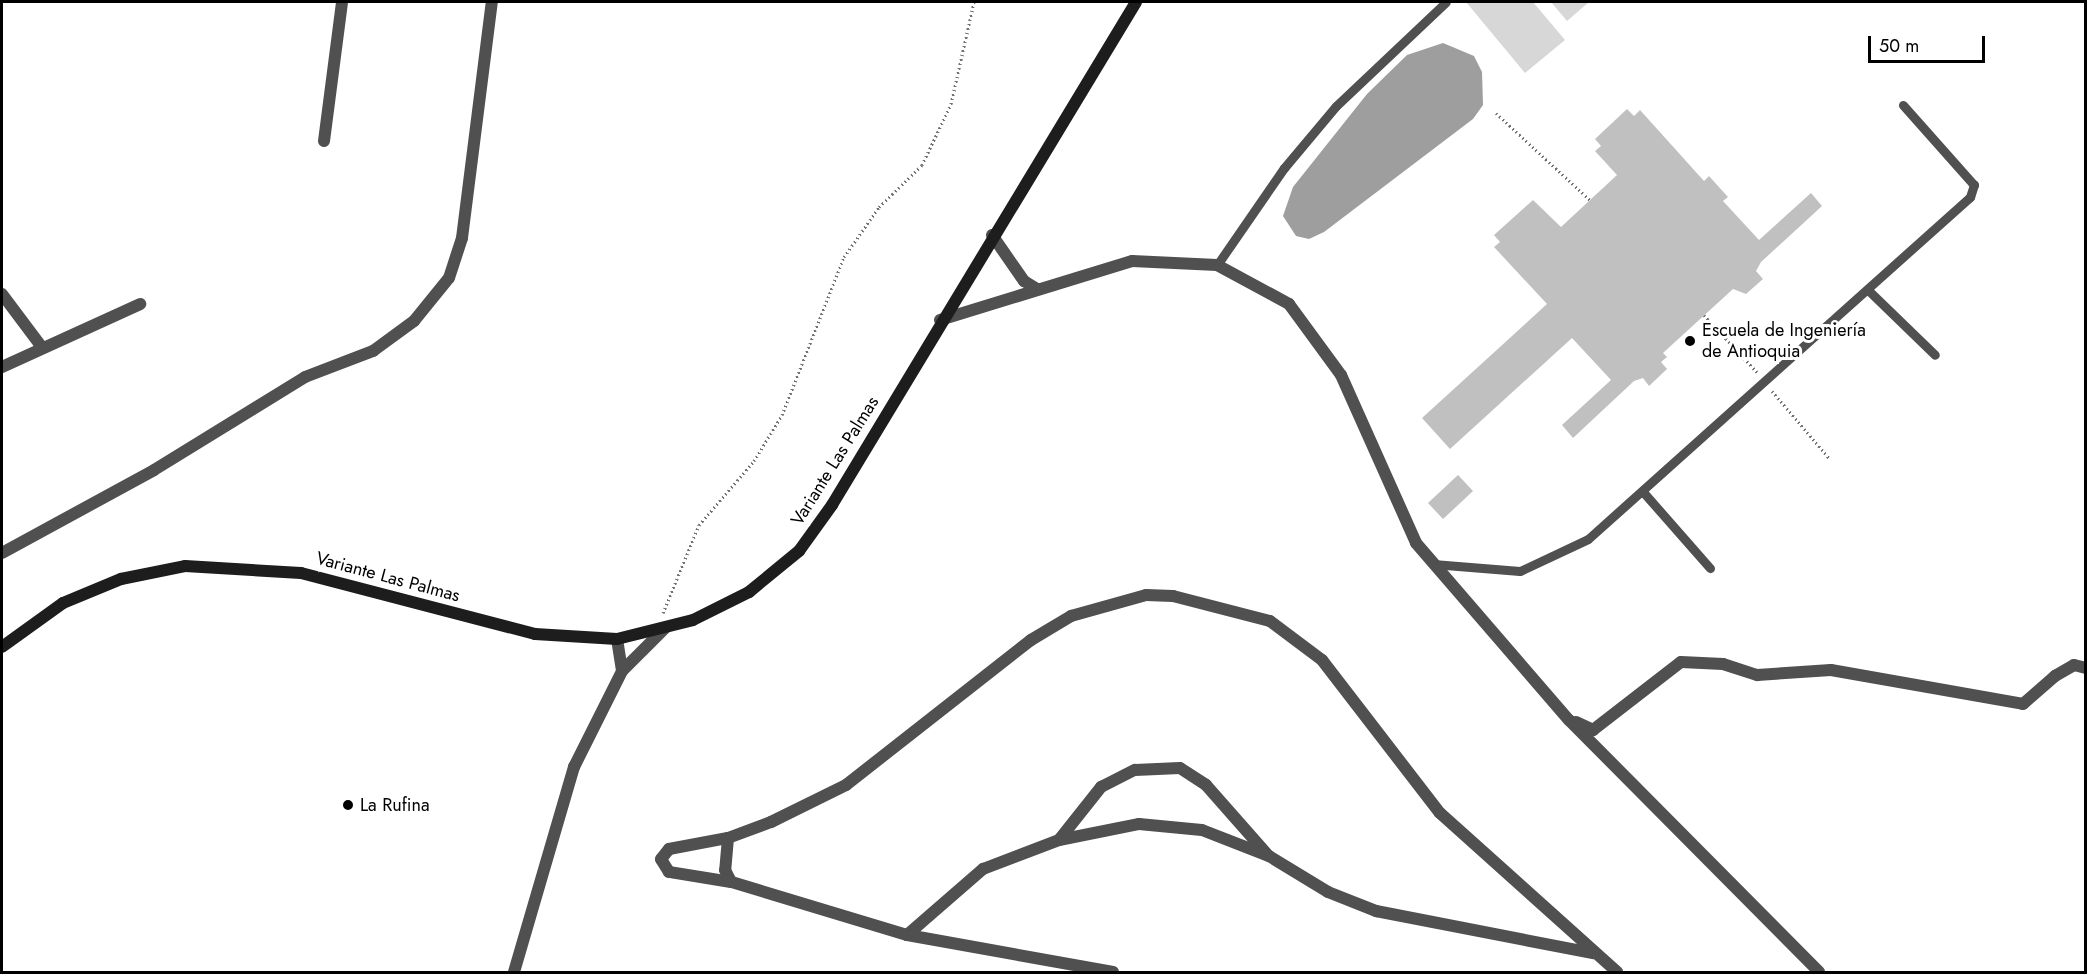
<!DOCTYPE html>
<meta charset="utf-8">
<style>
body{margin:0}
#map{position:relative;width:2087px;height:974px;overflow:hidden;background:#fff;font-family:Jost,sans-serif}
div>[style]{position:absolute}
[style*='--x']{left:calc(var(--x)*1px);top:calc(var(--y)*1px);width:calc(var(--w)*1px);rotate:calc(var(--a)*1deg)}
.green>*{inset:0;background:#d7d7d7}
.water>*{inset:0;background:#9e9e9e}
.building>*{inset:0;background:#c0c0c0;transform-origin:0 0}
.path>*{height:3px;margin-top:-1.5px;transform-origin:0;background:repeating-linear-gradient(90deg,#727272 0 1.5px,transparent 0 4.5px)}
.lane>*{height:9px;margin:-4.5px;padding:0 4.5px;transform-origin:4.5px;border-radius:4.5px;background:#505050}
.street>*{height:12px;margin:-6px;padding:0 6px;transform-origin:6px;border-radius:6px;background:#505050}
.secondary>*{height:12px;margin:-6px;padding:0 6px;transform-origin:6px;border-radius:6px;background:#1d1d1d}
.dots>*{width:16px;height:16px;translate:-50% -50%;box-sizing:border-box;border:3px solid #fff;border-radius:50%}
span{translate:-50% -50%;white-space:nowrap;text-align:center;line-height:1.15;-webkit-text-stroke:6px #fff;paint-order:stroke}
.poi-label{font-size:18px;color:#000}
.left{translate:0 -50%;text-align:left}
.street-label{font-size:18px;color:#000}
.frame{position:absolute;inset:0;border:3px solid #000;pointer-events:none}
.scale{position:absolute;left:1868px;top:36px;width:117px;height:27px;box-sizing:border-box;border:3px solid #000;border-top:0;padding-left:8px;font-size:18px;line-height:21px;white-space:nowrap;color:#000;-webkit-text-stroke:4px #fff;paint-order:stroke}
</style>
<div id="map">
<div class="green">
<div style="clip-path:polygon(1466px 2px,1533px 2px,1565px 40px,1525px 73px)"></div>
<div style="clip-path:polygon(1551px 2px,1589px 2px,1567px 21px)"></div>
</div>
<div class="water">
<div style="clip-path:polygon(1443px 43px,1474px 56px,1482px 72px,1483px 105px,1473px 119px,1324px 232px,1309px 239px,1296px 236px,1283px 216px,1293px 187px,1367px 94px,1407px 55px)"></div>
</div>
<div class="building">
<div style="clip-path:polygon(1627px 109px,1634px 116px,1640px 110px,1704px 181px,1709px 176px,1728px 197px,1723px 201px,1759px 240px,1811px 193px,1822px 206px,1761px 262px,1756px 271px,1763px 279px,1746px 294px,1733px 289px,1663px 353px,1667px 357px,1661px 362px,1667px 369px,1649px 386px,1643px 378px,1634px 381px,1573px 438px,1562px 425px,1611px 380px,1572px 338px,1450px 449px,1422px 418px,1547px 304px,1494px 247px,1500px 242px,1494px 235px,1533px 200px,1561px 227px,1617px 175px,1595px 151px,1601px 146px,1595px 139px)"></div>
<div style="left:1458px;top:475px;width:22px;height:41px;rotate:47deg"></div>
</div>
<div class="path">
<div style="--x:1496;--y:113;--w:128;--a:42.8"></div>
<div style="--x:1704;--y:315;--w:78;--a:47.1"></div>
<div style="--x:1772;--y:391;--w:88;--a:49.6"></div>
<div style="--x:663;--y:613;--w:95;--a:-67.8"></div>
<div style="--x:699;--y:525;--w:84;--a:-49.3"></div>
<div style="--x:754;--y:461;--w:54;--a:-58.7"></div>
<div style="--x:782;--y:415;--w:170;--a:-68.6"></div>
<div style="--x:844;--y:257;--w:61;--a:-55"></div>
<div style="--x:879;--y:207;--w:60;--a:-44.3"></div>
<div style="--x:922;--y:165;--w:68;--a:-64.6"></div>
<div style="--x:951;--y:104;--w:105;--a:-77.3"></div>
</div>
<div class="lane">
<div style="--x:1217;--y:265;--w:118;--a:-55.4"></div>
<div style="--x:1284;--y:168;--w:81;--a:-50"></div>
<div style="--x:1336;--y:106;--w:151;--a:-43.4"></div>
<div style="--x:1868;--y:290;--w:93;--a:44.1"></div>
<div style="--x:1644;--y:493;--w:100;--a:48.7"></div>
<div style="--x:1433;--y:564;--w:87;--a:4.6"></div>
<div style="--x:1520;--y:571;--w:75;--a:-25.2"></div>
<div style="--x:1588;--y:539;--w:513;--a:-41.84"></div>
<div style="--x:1970;--y:197;--w:13;--a:-72"></div>
<div style="--x:1974;--y:185;--w:107;--a:-131.6"></div>
</div>
<div class="street">
<div style="--x:324;--y:141;--w:140;--a:-82.6"></div>
<div style="--x:992;--y:235;--w:56;--a:55.2"></div>
<div style="--x:1024;--y:281;--w:15;--a:32"></div>
<div style="--x:2;--y:294;--w:65;--a:53.1"></div>
<div style="--x:940;--y:320;--w:201;--a:-17.1"></div>
<div style="--x:1132;--y:261;--w:85;--a:2.7"></div>
<div style="--x:1217;--y:265;--w:82;--a:28.4"></div>
<div style="--x:1289;--y:304;--w:88;--a:53.8"></div>
<div style="--x:1341;--y:375;--w:184;--a:65.9"></div>
<div style="--x:1416;--y:543;--w:234;--a:49.2"></div>
<div style="--x:1569;--y:720;--w:355;--a:45.2"></div>
<div style="--x:2;--y:367;--w:152;--a:-24.5"></div>
<div style="--x:2;--y:553;--w:173;--a:-28.6"></div>
<div style="--x:154;--y:470;--w:177;--a:-31.6"></div>
<div style="--x:305;--y:377;--w:73;--a:-20.9"></div>
<div style="--x:373;--y:351;--w:51;--a:-36.2"></div>
<div style="--x:414;--y:321;--w:55;--a:-50.9"></div>
<div style="--x:449;--y:278;--w:42;--a:-72"></div>
<div style="--x:462;--y:238;--w:238;--a:-82.8"></div>
<div style="--x:617;--y:639;--w:32;--a:81"></div>
<div style="--x:1576;--y:722;--w:19;--a:25"></div>
<div style="--x:1593;--y:730;--w:111;--a:-37.7"></div>
<div style="--x:1681;--y:662;--w:42;--a:2.7"></div>
<div style="--x:1723;--y:664;--w:36;--a:18"></div>
<div style="--x:1757;--y:675;--w:74;--a:-3.9"></div>
<div style="--x:1831;--y:670;--w:195;--a:10"></div>
<div style="--x:2023;--y:704;--w:43;--a:-41.2"></div>
<div style="--x:2055;--y:676;--w:22;--a:-30"></div>
<div style="--x:2074;--y:665;--w:12;--a:14"></div>
<div style="--x:728;--y:838;--w:32;--a:95"></div>
<div style="--x:725;--y:870;--w:13;--a:63"></div>
<div style="--x:1059;--y:840;--w:68;--a:-51.6"></div>
<div style="--x:1101;--y:787;--w:38;--a:-27"></div>
<div style="--x:1135;--y:770;--w:45;--a:-2.5"></div>
<div style="--x:1180;--y:768;--w:31;--a:33"></div>
<div style="--x:1206;--y:785;--w:91;--a:48.6"></div>
<div style="--x:907;--y:935;--w:101;--a:-41"></div>
<div style="--x:983;--y:869;--w:81;--a:-20.9"></div>
<div style="--x:1059;--y:840;--w:82;--a:-11.3"></div>
<div style="--x:1139;--y:824;--w:63;--a:5.4"></div>
<div style="--x:1202;--y:830;--w:72;--a:21.2"></div>
<div style="--x:1269;--y:856;--w:69;--a:31.4"></div>
<div style="--x:1328;--y:892;--w:52;--a:21.6"></div>
<div style="--x:1376;--y:911;--w:221;--a:11"></div>
<div style="--x:514;--y:972;--w:214;--a:-73.7"></div>
<div style="--x:574;--y:767;--w:107;--a:-63.4"></div>
<div style="--x:622;--y:671;--w:62;--a:-45"></div>
<div style="--x:1113;--y:972;--w:209;--a:-169.8"></div>
<div style="--x:907;--y:935;--w:184;--a:-163.2"></div>
<div style="--x:731;--y:882;--w:63;--a:-170.8"></div>
<div style="--x:669;--y:872;--w:15;--a:-122"></div>
<div style="--x:661;--y:859;--w:13;--a:-51"></div>
<div style="--x:669;--y:849;--w:60;--a:-10.6"></div>
<div style="--x:728;--y:838;--w:46;--a:-20.4"></div>
<div style="--x:771;--y:822;--w:84;--a:-26.3"></div>
<div style="--x:846;--y:785;--w:235;--a:-38.1"></div>
<div style="--x:1031;--y:640;--w:47;--a:-31"></div>
<div style="--x:1071;--y:616;--w:78;--a:-15.6"></div>
<div style="--x:1146;--y:595;--w:27;--a:2"></div>
<div style="--x:1173;--y:596;--w:100;--a:14.5"></div>
<div style="--x:1270;--y:621;--w:65;--a:36.9"></div>
<div style="--x:1322;--y:660;--w:193;--a:52.4"></div>
<div style="--x:1440;--y:813;--w:238;--a:41.9"></div>
</div>
<div class="secondary">
<div style="--x:2;--y:647;--w:75;--a:-35.8"></div>
<div style="--x:63;--y:603;--w:63;--a:-22.5"></div>
<div style="--x:121;--y:579;--w:65;--a:-11.5"></div>
<div style="--x:185;--y:566;--w:116;--a:3.5"></div>
<div style="--x:301;--y:573;--w:242;--a:14.6"></div>
<div style="--x:535;--y:634;--w:82;--a:3.5"></div>
<div style="--x:617;--y:639;--w:78;--a:-14"></div>
<div style="--x:693;--y:620;--w:63;--a:-26.6"></div>
<div style="--x:749;--y:592;--w:65;--a:-39.4"></div>
<div style="--x:799;--y:551;--w:57;--a:-54.3"></div>
<div style="--x:832;--y:505;--w:588;--a:-58.85"></div>
</div>
<div class="dots">
<div style="left:1690px;top:341px;background:#000"></div>
<div style="left:348px;top:805px;background:#000"></div>
</div>
<div class="poi-label">
<span class="left" style="left:1702px;top:341px">Escuela de Ingeniería<br>de Antioquia</span>
<span class="left" style="left:360px;top:805px">La Rufina</span>
</div>
<div class="street-label">
<span style="left:835px;top:461px;rotate:-58deg">Variante Las Palmas</span>
<span style="left:388px;top:577px;rotate:15deg">Variante Las Palmas</span>
</div>
<div class="frame"></div>
<div class="scale">50 m</div>
</div>
